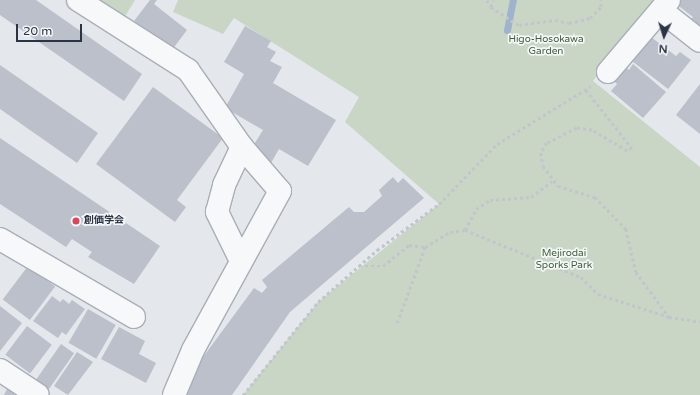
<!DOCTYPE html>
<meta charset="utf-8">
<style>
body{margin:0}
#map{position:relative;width:700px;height:395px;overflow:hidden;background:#e4e7ec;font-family:"Varela Round","Noto Sans JP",sans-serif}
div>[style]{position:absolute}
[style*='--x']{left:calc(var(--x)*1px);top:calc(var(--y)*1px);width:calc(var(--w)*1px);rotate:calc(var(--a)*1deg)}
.green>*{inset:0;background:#c9d6c5}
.stream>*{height:7px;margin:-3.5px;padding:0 3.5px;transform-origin:3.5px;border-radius:3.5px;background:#9fb4cc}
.building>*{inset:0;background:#bbc0ca;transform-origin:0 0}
.path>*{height:2.5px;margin-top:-1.25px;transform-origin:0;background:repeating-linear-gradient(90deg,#c2c5cb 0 3px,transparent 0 6px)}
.roads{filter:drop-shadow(1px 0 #a9aeb7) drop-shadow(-1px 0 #a9aeb7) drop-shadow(0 1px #a9aeb7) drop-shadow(0 -1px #a9aeb7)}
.minor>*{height:22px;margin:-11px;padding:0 11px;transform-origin:11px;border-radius:11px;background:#f7f8fa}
.dots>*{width:11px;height:11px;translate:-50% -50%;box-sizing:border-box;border:2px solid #f4f6f9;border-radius:50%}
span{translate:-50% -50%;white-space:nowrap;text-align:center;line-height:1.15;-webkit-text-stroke:3.5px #f4f6f9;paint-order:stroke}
.park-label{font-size:10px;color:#3f6138}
.poi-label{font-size:10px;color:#2b3445;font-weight:700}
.left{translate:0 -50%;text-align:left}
.north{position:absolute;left:644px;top:16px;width:40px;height:40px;-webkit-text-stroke:3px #f4f6f9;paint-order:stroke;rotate:184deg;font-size:11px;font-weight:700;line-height:16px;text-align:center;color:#2b3445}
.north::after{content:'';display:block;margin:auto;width:14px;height:18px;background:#2b3445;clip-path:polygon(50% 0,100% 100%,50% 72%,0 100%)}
.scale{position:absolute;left:16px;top:24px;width:66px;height:18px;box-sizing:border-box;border:2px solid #2b3445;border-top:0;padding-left:5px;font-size:12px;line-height:14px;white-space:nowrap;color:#2b3445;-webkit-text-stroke:3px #f4f6f9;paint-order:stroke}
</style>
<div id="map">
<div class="green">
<div style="clip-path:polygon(97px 0,135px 0,124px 18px)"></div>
<div style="clip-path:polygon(178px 0,653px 0,593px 81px,700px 167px,700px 395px,243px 395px,318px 302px,439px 204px,345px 122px,359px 97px,234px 18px,223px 34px,173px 12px)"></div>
</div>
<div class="stream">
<div style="--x:507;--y:30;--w:31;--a:-79"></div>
</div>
<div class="building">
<div style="clip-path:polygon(0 0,36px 0,142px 74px,124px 101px,0 15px)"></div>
<div style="clip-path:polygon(150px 0,157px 0,154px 4px,187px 30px,172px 50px,134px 21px)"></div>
<div style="clip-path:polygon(677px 0,700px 0,700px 27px,690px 20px,693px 17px,675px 3px)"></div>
<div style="clip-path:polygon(245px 26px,271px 41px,267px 47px,276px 52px,270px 61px,282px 67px,273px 83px,336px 120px,308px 166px,279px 149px,271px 163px,250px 151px,263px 130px,225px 108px,244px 74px,224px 62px)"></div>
<div style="clip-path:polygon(651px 37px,676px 56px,680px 52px,691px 60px,668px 89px,632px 61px)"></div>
<div style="clip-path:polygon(633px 64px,666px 92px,643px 118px,611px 91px,617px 84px,612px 79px,624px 65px,629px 70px)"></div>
<div style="clip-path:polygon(0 65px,98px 133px,77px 163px,0 109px)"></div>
<div style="clip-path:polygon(700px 84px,700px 134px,676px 115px)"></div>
<div style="clip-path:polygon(153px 87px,223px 138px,177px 200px,186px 207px,175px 222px,96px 164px)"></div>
<div style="clip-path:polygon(0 138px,160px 246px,134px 284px,88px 257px,92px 252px,72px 239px,66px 247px,0 204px)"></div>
<div style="clip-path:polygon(393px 177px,398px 183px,403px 178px,424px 198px,290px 312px,232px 395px,182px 395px,195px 368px,254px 288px,262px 293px,267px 287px,262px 280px,349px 207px,354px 212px,364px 212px,382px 196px,379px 190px)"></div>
<div style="left:28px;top:266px;width:34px;height:42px;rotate:37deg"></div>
<div style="clip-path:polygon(52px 296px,60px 302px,63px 299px,69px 304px,72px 300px,85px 309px,66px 335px,62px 332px,58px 338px,33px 321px)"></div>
<div style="clip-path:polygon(0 306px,22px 323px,0 351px)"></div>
<div style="left:88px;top:309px;width:32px;height:39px;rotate:30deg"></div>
<div style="left:27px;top:326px;width:31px;height:36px;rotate:37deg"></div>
<div style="clip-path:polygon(119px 327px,145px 341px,139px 354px,156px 363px,146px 383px,101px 359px)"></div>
<div style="left:61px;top:344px;width:16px;height:46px;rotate:35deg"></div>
<div style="clip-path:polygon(77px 352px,93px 362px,68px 395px,54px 386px)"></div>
<div style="clip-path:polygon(7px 389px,15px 392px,14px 395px,4px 395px)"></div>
</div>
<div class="path">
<div style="--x:487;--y:0;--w:8;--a:60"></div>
<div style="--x:491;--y:7;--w:33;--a:33"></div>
<div style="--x:519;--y:25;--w:36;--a:-8"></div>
<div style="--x:555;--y:20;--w:14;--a:12"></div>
<div style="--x:569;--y:23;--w:22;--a:-13"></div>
<div style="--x:590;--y:18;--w:16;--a:-45"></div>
<div style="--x:601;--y:7;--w:7;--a:-98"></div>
<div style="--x:491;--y:7;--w:7;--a:-74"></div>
<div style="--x:586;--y:90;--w:74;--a:51.6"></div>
<div style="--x:632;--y:148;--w:6;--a:149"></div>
<div style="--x:627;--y:151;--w:41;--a:-149"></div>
<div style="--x:592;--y:130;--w:15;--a:-172"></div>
<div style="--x:577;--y:128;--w:34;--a:153"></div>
<div style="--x:547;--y:143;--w:12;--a:121"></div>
<div style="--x:541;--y:153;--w:13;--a:81"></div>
<div style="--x:543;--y:166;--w:25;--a:53"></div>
<div style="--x:558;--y:186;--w:39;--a:17"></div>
<div style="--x:595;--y:197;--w:45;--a:45.9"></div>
<div style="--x:626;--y:229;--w:44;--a:76.9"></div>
<div style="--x:636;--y:272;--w:56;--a:53.7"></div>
<div style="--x:465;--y:230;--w:24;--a:-62"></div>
<div style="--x:476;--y:209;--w:17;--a:-33"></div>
<div style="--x:490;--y:200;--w:41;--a:-4.2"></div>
<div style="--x:531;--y:197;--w:26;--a:-37"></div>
<div style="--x:359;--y:266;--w:24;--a:0"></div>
<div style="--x:383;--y:266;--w:33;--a:-39"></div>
<div style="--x:409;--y:245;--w:16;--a:7"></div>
<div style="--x:397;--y:323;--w:81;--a:-69.8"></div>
<div style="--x:425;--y:247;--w:29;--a:-31"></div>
<div style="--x:450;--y:232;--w:15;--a:-8"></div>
<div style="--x:465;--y:230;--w:125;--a:22.1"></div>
<div style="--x:581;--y:277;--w:24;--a:45"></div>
<div style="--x:598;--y:294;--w:75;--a:17.9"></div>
<div style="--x:669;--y:317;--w:31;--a:9"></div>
<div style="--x:243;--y:395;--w:119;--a:-51.1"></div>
<div style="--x:318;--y:302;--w:79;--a:-41.4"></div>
<div style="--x:377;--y:250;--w:77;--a:-36.6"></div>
<div style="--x:439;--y:204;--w:83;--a:-46"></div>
<div style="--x:497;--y:144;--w:110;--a:-31.7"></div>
</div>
<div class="roads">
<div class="minor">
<div style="--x:78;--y:0;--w:130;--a:32.5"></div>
<div style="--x:188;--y:70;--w:94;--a:55"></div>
<div style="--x:242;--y:147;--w:58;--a:49.2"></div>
<div style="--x:280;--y:191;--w:181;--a:118.7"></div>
<div style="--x:193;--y:350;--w:49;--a:112.9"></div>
<div style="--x:662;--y:11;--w:48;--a:38.3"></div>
<div style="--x:608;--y:72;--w:94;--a:-49.7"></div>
<div style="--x:0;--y:239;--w:155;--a:30.2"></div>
<div style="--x:241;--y:261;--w:55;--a:-116.1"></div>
<div style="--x:217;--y:212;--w:28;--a:-75"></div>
<div style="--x:224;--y:185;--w:42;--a:-64.7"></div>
<div style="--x:0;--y:370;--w:45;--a:33.3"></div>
</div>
</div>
<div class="dots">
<div style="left:76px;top:221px;background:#d1495b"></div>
</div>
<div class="park-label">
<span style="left:546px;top:45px">Higo-Hosokawa<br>Garden</span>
<span style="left:564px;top:259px">Mejirodai<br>Sporks Park</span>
</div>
<div class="poi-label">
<span class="left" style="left:84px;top:221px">創価学会</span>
</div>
<div class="north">N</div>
<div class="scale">20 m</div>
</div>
